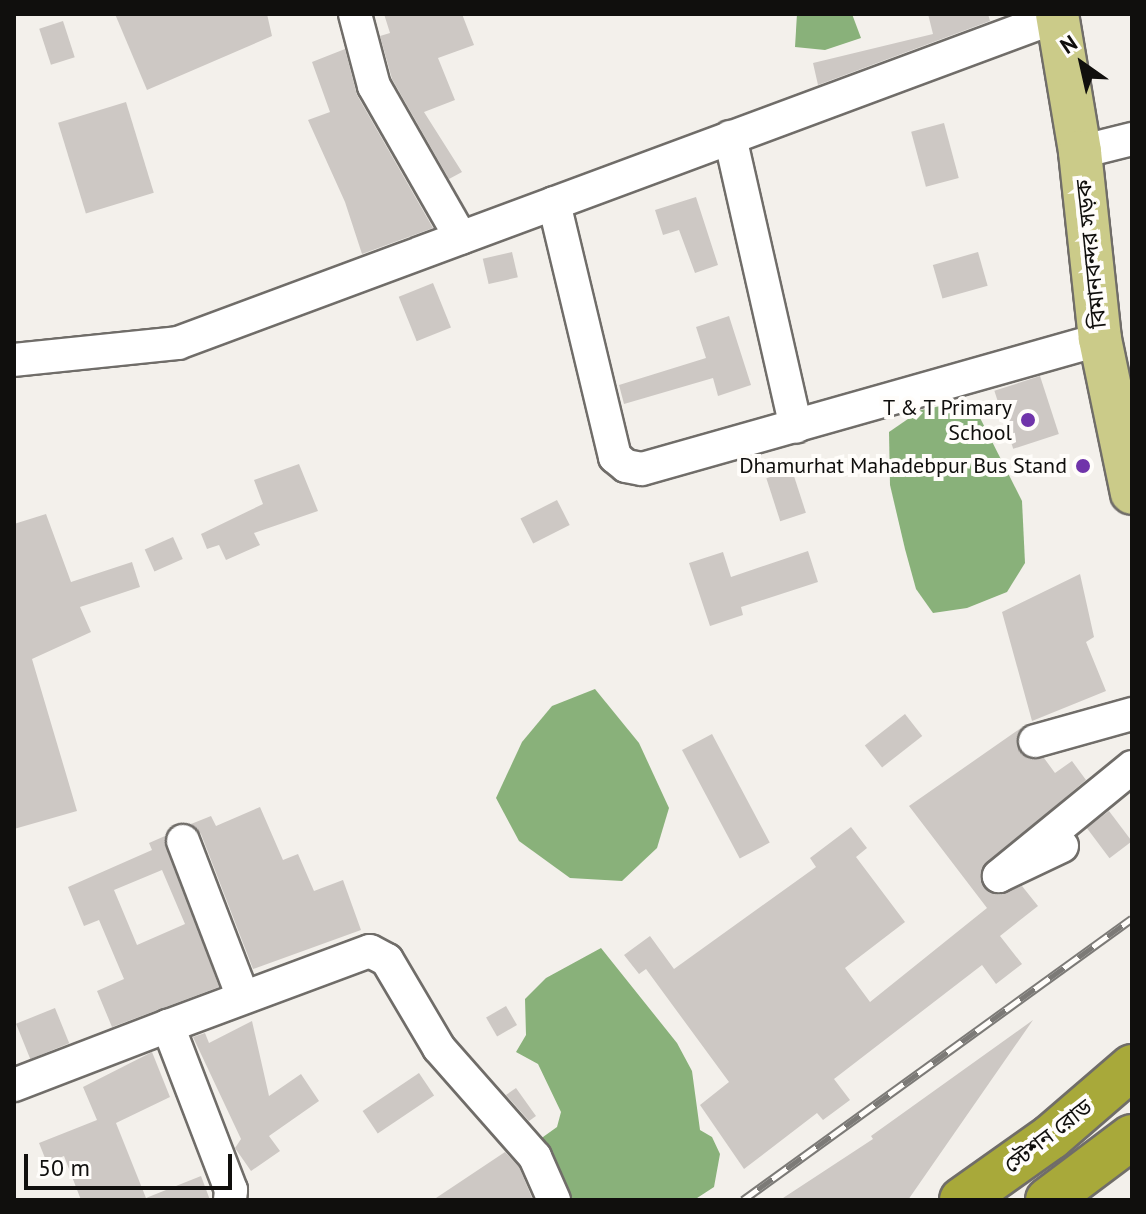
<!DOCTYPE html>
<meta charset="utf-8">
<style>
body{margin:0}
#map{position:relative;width:1146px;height:1214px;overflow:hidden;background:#f3f0eb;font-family:"PT Sans","Noto Sans Bengali",sans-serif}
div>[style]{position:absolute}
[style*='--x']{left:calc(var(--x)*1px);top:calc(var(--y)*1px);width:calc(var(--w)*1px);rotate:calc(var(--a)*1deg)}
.water>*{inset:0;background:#89b17a}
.building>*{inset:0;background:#cdc8c4;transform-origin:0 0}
.roads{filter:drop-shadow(2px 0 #706d69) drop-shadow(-2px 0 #706d69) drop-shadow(0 2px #706d69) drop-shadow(0 -2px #706d69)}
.minor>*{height:32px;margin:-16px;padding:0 16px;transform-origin:16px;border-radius:16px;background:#fff}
.major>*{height:42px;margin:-21px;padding:0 21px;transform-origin:21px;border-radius:21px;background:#cbcb89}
.highway>*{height:44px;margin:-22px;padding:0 22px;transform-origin:22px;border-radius:22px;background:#a8a93a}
.rail>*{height:9px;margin-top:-4.5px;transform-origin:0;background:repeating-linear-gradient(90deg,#fffdfa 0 18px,#7c7a77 0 36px);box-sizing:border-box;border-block:2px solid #7c7a77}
.dots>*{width:22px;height:22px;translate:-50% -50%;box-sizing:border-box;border:4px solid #fffdfa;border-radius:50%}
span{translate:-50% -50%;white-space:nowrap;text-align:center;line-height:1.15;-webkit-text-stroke:8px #fffdfa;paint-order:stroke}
.street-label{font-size:22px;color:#100f0d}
.poi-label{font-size:22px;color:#100f0d}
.right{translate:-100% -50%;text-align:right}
.frame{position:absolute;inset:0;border:16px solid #100f0d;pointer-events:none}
.north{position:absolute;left:1042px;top:24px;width:80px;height:80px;-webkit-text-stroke:6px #fffdfa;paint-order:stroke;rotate:326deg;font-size:22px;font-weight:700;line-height:32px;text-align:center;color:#100f0d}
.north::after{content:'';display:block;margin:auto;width:28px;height:36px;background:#100f0d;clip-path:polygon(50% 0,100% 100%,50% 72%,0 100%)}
.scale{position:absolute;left:24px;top:1154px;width:208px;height:36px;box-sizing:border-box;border:4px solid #100f0d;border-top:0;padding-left:10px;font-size:24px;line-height:28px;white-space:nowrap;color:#100f0d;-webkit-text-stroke:6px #fffdfa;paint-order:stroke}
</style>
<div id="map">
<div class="water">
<div style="clip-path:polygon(797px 14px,852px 14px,861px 38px,825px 50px,795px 47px)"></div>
<div style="clip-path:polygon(960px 402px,973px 404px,1022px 501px,1025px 563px,1007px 592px,967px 608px,933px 613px,916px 589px,905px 549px,890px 485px,889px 432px,921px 410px)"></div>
<div style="clip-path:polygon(595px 689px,639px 743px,669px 808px,657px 848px,622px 881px,570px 878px,519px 841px,496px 798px,522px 742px,552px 706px)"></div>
<div style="clip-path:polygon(601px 948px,677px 1043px,692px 1071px,700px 1130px,712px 1137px,720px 1154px,714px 1187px,694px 1200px,561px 1200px,536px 1142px,557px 1127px,561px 1112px,538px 1064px,516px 1052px,526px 1035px,525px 999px,546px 978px)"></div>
</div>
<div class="building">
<div style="clip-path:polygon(115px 14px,267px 14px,272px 36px,147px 90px)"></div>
<div style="clip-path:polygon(384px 14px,462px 14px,474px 45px,438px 58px,455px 100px,424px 112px,462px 172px,449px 179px,392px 79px,380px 36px,390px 33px)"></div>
<div style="clip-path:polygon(928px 14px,988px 14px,990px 21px,818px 85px,813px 63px,933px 34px)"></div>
<div style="left:63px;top:21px;width:38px;height:25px;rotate:72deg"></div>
<div style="clip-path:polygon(345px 49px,357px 95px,433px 228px,362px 254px,345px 202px,308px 120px,330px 112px,312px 62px)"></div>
<div style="left:126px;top:102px;width:95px;height:71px;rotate:73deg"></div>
<div style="left:944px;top:123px;width:57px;height:34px;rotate:75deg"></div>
<div style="clip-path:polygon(696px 197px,718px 265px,695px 273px,679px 230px,663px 235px,655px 210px)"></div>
<div style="left:512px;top:252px;width:26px;height:30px;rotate:77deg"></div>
<div style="left:978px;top:252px;width:35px;height:47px;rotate:74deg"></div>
<div style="left:433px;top:283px;width:48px;height:37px;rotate:68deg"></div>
<div style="clip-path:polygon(729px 316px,751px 385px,718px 396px,713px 378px,624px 404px,619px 385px,706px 358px,696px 327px)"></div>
<div style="left:1040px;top:376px;width:61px;height:48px;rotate:72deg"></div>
<div style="clip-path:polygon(299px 464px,318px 511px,254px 533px,260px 545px,226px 560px,219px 545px,207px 549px,201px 534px,263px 504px,254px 480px)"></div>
<div style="left:792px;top:470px;width:45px;height:27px;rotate:72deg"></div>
<div style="left:557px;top:500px;width:28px;height:41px;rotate:63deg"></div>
<div style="clip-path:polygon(46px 514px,71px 582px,132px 562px,140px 587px,80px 607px,91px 632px,32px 659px,77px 811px,14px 829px,14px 524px)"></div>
<div style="left:173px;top:537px;width:24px;height:31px;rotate:66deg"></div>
<div style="clip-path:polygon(808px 551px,818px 582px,741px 607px,743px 615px,710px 626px,689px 563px,723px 552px,731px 577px)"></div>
<div style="clip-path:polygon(1080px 574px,1094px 637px,1086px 642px,1106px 691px,1032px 721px,1002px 612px)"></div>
<div style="left:905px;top:714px;width:28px;height:51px;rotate:52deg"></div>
<div style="clip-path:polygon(1021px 728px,1017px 745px,1022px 755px,1044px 758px,1055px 773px,1072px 761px,1086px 780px,981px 869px,989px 892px,999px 895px,1022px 886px,1038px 906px,1000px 936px,1022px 964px,996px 984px,982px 965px,834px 1079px,850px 1100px,823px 1120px,817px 1113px,744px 1169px,700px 1105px,729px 1082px,646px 969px,639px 974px,624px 955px,650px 936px,674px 969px,816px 867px,810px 858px,851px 827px,867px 848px,856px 857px,905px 922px,845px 968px,870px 1002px,987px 908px,909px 806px)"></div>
<div style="left:712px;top:734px;width:123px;height:34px;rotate:62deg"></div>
<div style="clip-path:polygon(260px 807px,283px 860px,298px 854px,314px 891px,343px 880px,361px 930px,253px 969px,201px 834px,191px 824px,211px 816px,216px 826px)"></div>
<div style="left:1109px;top:811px;width:38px;height:28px;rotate:53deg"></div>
<div style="clip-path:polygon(evenodd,165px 836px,219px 987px,112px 1027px,97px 991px,124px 979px,99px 920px,84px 926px,68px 887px,152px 850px,149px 843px,165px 836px,162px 870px,185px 924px,137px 945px,114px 890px,162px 870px)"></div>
<div style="left:506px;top:1006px;width:22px;height:23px;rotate:60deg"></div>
<div style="left:55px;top:1008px;width:38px;height:42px;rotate:68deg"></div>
<div style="clip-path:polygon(1033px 1020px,908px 1200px,780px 1200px,873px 1139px,871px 1136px)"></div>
<div style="clip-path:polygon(252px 1021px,269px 1096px,301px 1074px,319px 1101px,269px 1136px,280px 1151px,251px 1171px,235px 1148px,241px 1139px,193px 1037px,205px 1033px,209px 1043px)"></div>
<div style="clip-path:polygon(152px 1052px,170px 1097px,116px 1123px,146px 1198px,201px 1176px,210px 1200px,81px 1200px,64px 1156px,47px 1163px,39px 1143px,97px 1120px,83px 1087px)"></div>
<div style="left:419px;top:1073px;width:27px;height:68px;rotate:56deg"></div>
<div style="clip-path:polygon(516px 1088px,536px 1116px,529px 1121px,506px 1095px)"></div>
<div style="clip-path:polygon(505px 1152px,519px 1167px,533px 1200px,433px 1200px)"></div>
</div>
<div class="roads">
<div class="minor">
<div style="--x:355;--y:14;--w:74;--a:75.2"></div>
<div style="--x:374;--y:86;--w:175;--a:60.2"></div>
<div style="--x:730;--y:137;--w:297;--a:77.2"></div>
<div style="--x:1080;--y:152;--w:54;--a:-14"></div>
<div style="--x:554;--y:203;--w:261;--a:76.5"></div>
<div style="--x:615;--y:457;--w:14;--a:39"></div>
<div style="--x:626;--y:466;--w:16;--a:11"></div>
<div style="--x:642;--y:469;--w:476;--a:-15.8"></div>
<div style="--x:14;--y:360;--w:165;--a:-5.9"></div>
<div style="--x:178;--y:343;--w:939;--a:-20.38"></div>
<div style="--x:1035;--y:741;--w:101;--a:-15.6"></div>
<div style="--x:183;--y:841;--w:167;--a:69"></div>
<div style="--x:1062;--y:846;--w:70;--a:154.5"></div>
<div style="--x:999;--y:876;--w:172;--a:-39.3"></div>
<div style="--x:14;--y:1085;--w:165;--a:-21"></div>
<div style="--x:230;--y:1200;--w:10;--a:-84"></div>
<div style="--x:231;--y:1190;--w:176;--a:-111"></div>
<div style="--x:168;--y:1026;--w:215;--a:-20.4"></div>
<div style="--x:370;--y:951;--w:19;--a:28"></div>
<div style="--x:387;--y:960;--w:102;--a:59.4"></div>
<div style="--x:439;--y:1048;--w:145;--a:48.6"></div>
<div style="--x:535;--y:1157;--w:47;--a:66.2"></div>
</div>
<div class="major">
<div style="--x:1057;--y:14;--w:140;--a:80.5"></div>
<div style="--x:1080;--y:152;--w:188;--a:83.9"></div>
<div style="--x:1100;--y:339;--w:157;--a:78.3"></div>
</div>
<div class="highway">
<div style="--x:962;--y:1200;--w:109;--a:-35.3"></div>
<div style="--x:1051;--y:1137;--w:107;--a:-40.8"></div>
<div style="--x:1048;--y:1200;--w:105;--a:-36.9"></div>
</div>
</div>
<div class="rail">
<div style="--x:743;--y:1200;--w:480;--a:-35.9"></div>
</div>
<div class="dots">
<div style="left:1028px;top:420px;background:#7034aa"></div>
<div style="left:1083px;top:466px;background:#7034aa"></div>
</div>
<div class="street-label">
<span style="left:1091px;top:254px;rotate:-96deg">বিমানবন্দর সড়ক</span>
<span style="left:1048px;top:1136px;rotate:-38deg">স্টেশন রোড</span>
</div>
<div class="poi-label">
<span class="right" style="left:1012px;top:420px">T &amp; T Primary<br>School</span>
<span class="right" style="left:1067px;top:466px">Dhamurhat Mahadebpur Bus Stand</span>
</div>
<div class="frame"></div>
<div class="north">N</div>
<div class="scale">50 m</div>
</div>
